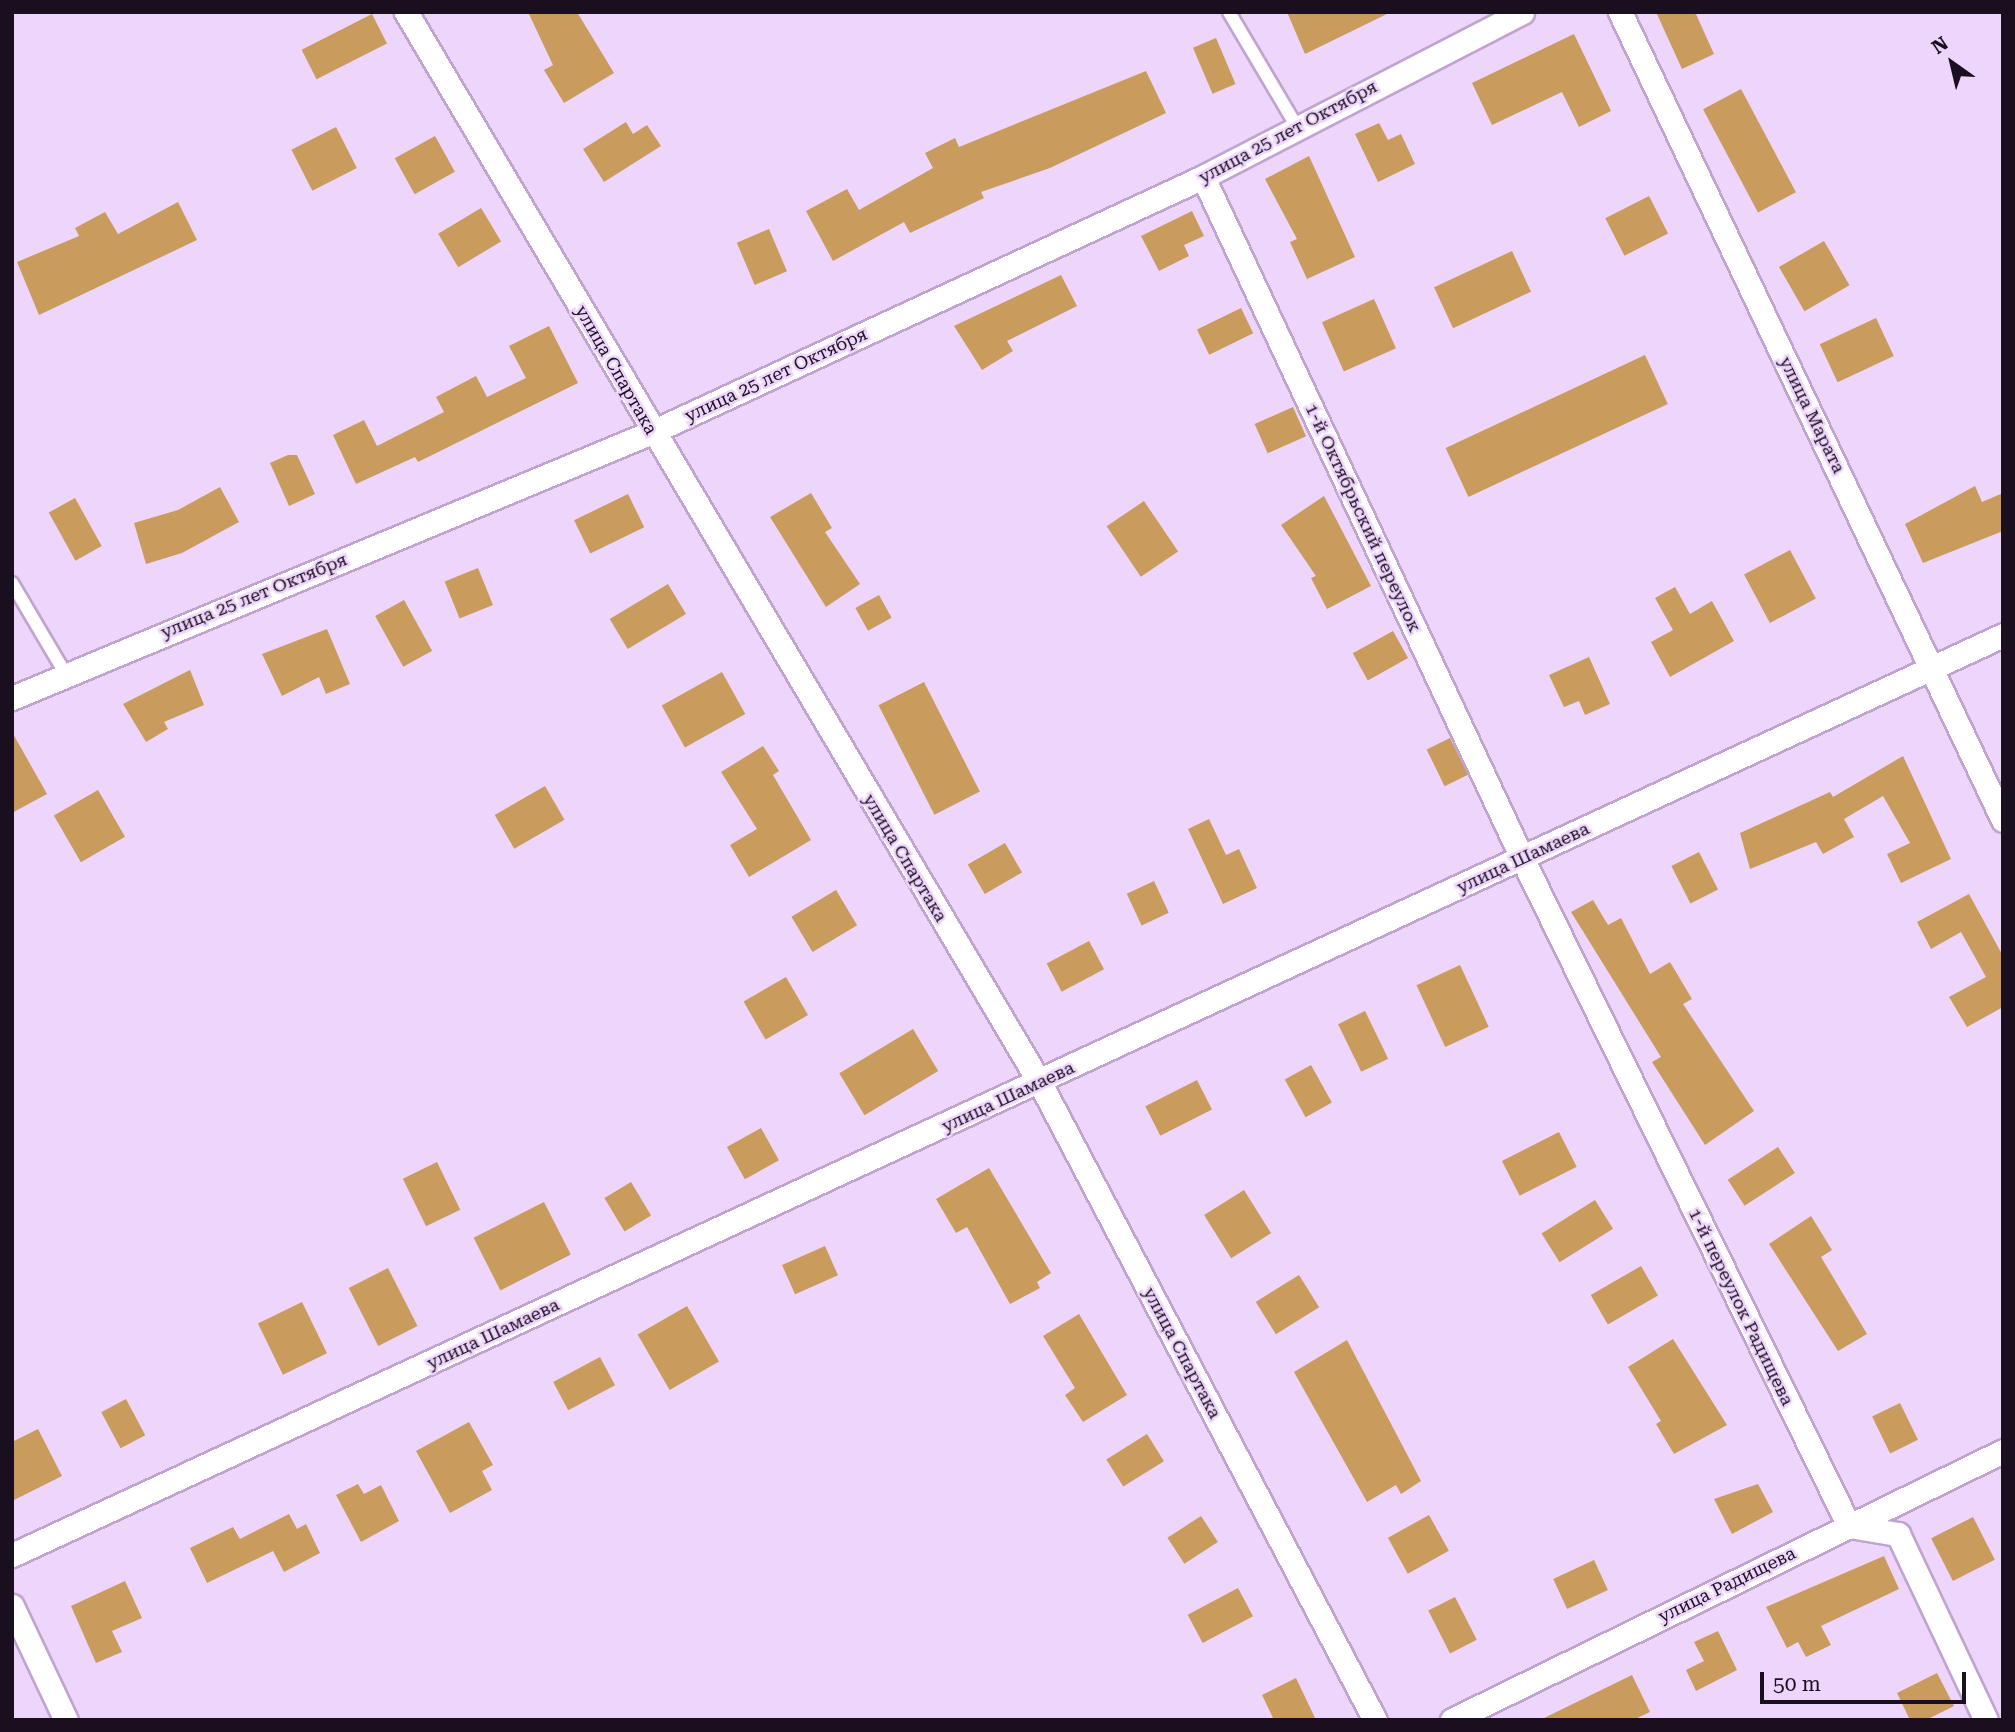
<!DOCTYPE html>
<meta charset="utf-8">
<style>
body{margin:0}
#map{position:relative;width:2015px;height:1732px;overflow:hidden;background:#eed5fb;font-family:"Roboto Serif",serif}
div>[style]{position:absolute}
[style*='--x']{left:calc(var(--x)*1px);top:calc(var(--y)*1px);width:calc(var(--w)*1px);rotate:calc(var(--a)*1deg)}
.building>*{inset:0;background:#c99c5d;transform-origin:0 0}
.roads{filter:drop-shadow(2px 0 #c1a3d0) drop-shadow(-2px 0 #c1a3d0) drop-shadow(0 2px #c1a3d0) drop-shadow(0 -2px #c1a3d0)}
.lane>*{height:12px;margin:-6px;padding:0 6px;transform-origin:6px;border-radius:6px;background:#fff}
.street>*{height:23px;margin:-11.5px;padding:0 11.5px;transform-origin:11.5px;border-radius:11.5px;background:#fff}
span{translate:-50% -50%;white-space:nowrap;text-align:center;line-height:1.15;-webkit-text-stroke:5px #eed5fb;paint-order:stroke}
.street-label{font-size:18px;color:#1a0f1f}
.frame{position:absolute;inset:0;border:14px solid #1a0f1f;pointer-events:none}
.north{position:absolute;left:1917px;top:28px;width:70px;height:70px;-webkit-text-stroke:5px #eed5fb;paint-order:stroke;rotate:326deg;font-size:19px;font-weight:700;line-height:28px;text-align:center;color:#1a0f1f}
.north::after{content:'';display:block;margin:auto;width:24px;height:32px;background:#1a0f1f;clip-path:polygon(50% 0,100% 100%,50% 72%,0 100%)}
.scale{position:absolute;left:1760px;top:1672px;width:206px;height:32px;box-sizing:border-box;border:4px solid #1a0f1f;border-top:0;padding-left:9px;font-size:21px;line-height:24px;white-space:nowrap;color:#1a0f1f;-webkit-text-stroke:5px #eed5fb;paint-order:stroke}
</style>
<div id="map">
<div class="building">
<div style="clip-path:polygon(528px 12px,577px 12px,614px 73px,564px 103px,544px 70px,553px 65px)"></div>
<div style="clip-path:polygon(1287px 12px,1391px 12px,1305px 54px)"></div>
<div style="clip-path:polygon(1656px 12px,1695px 12px,1714px 54px,1682px 69px)"></div>
<div style="left:372px;top:14px;width:33px;height:79px;rotate:63deg"></div>
<div style="clip-path:polygon(1574px 34px,1611px 111px,1579px 127px,1562px 92px,1492px 125px,1472px 83px)"></div>
<div style="left:1216px;top:38px;width:50px;height:25px;rotate:67deg"></div>
<div style="clip-path:polygon(1146px 71px,1166px 113px,1050px 168px,981px 192px,984px 198px,910px 233px,904px 222px,833px 261px,806px 211px,847px 189px,859px 210px,933px 168px,925px 153px,955px 138px,959px 147px)"></div>
<div style="left:1741px;top:89px;width:117px;height:43px;rotate:62deg"></div>
<div style="clip-path:polygon(626px 122px,633px 134px,647px 125px,661px 146px,604px 182px,583px 149px)"></div>
<div style="clip-path:polygon(1379px 123px,1388px 140px,1401px 134px,1415px 164px,1378px 182px,1355px 134px)"></div>
<div style="left:336px;top:127px;width:46px;height:50px;rotate:63deg"></div>
<div style="left:435px;top:136px;width:41px;height:46px;rotate:61deg"></div>
<div style="clip-path:polygon(1309px 156px,1355px 257px,1307px 279px,1290px 242px,1297px 239px,1265px 179px)"></div>
<div style="left:1649px;top:196px;width:42px;height:49px;rotate:63deg"></div>
<div style="clip-path:polygon(178px 202px,197px 240px,39px 315px,17px 262px,79px 236px,75px 228px,105px 212px,118px 234px)"></div>
<div style="left:481px;top:208px;width:39px;height:50px;rotate:59deg"></div>
<div style="clip-path:polygon(1192px 211px,1204px 236px,1184px 245px,1189px 256px,1159px 271px,1141px 236px)"></div>
<div style="left:769px;top:229px;width:46px;height:35px;rotate:67deg"></div>
<div style="left:1824px;top:241px;width:51px;height:52px;rotate:60deg"></div>
<div style="left:1512px;top:251px;width:45px;height:86px;rotate:65deg"></div>
<div style="clip-path:polygon(1061px 275px,1077px 306px,1007px 341px,1013px 351px,982px 370px,954px 326px)"></div>
<div style="left:1374px;top:299px;width:54px;height:57px;rotate:66deg"></div>
<div style="left:1241px;top:308px;width:28px;height:49px;rotate:64deg"></div>
<div style="left:1876px;top:318px;width:42px;height:62px;rotate:65deg"></div>
<div style="clip-path:polygon(549px 326px,578px 383px,418px 462px,415px 457px,356px 484px,333px 435px,364px 420px,377px 446px,444px 412px,436px 397px,476px 376px,487px 397px,526px 378px,509px 346px)"></div>
<div style="left:1645px;top:355px;width:54px;height:220px;rotate:65deg"></div>
<div style="left:1293px;top:407px;width:32px;height:42px;rotate:66deg"></div>
<div style="clip-path:polygon(288px 455px,297px 455px,315px 494px,289px 506px,270px 463px)"></div>
<div style="clip-path:polygon(1975px 486px,1982px 502px,2003px 493px,2003px 531px,1923px 563px,1905px 524px)"></div>
<div style="clip-path:polygon(220px 487px,239px 522px,182px 553px,146px 564px,134px 523px,178px 510px)"></div>
<div style="clip-path:polygon(811px 493px,832px 528px,825px 532px,860px 584px,826px 607px,770px 517px)"></div>
<div style="left:628px;top:494px;width:37px;height:60px;rotate:64deg"></div>
<div style="clip-path:polygon(1324px 496px,1371px 586px,1327px 609px,1311px 578px,1316px 576px,1281px 525px)"></div>
<div style="left:75px;top:498px;width:55px;height:30px;rotate:61deg"></div>
<div style="left:1144px;top:501px;width:61px;height:45px;rotate:56deg"></div>
<div style="left:1790px;top:550px;width:55px;height:52px;rotate:62deg"></div>
<div style="left:478px;top:568px;width:40px;height:36px;rotate:68deg"></div>
<div style="left:668px;top:584px;width:35px;height:68px;rotate:59deg"></div>
<div style="clip-path:polygon(1675px 587px,1690px 614px,1712px 601px,1734px 641px,1670px 677px,1651px 642px,1673px 630px,1655px 598px)"></div>
<div style="left:879px;top:595px;width:26px;height:27px;rotate:61deg"></div>
<div style="left:404px;top:600px;width:58px;height:33px;rotate:61deg"></div>
<div style="clip-path:polygon(327px 629px,350px 684px,326px 694px,319px 677px,282px 696px,262px 654px)"></div>
<div style="left:1393px;top:631px;width:31px;height:46px;rotate:61deg"></div>
<div style="clip-path:polygon(1589px 657px,1610px 704px,1585px 715px,1579px 701px,1564px 707px,1549px 675px)"></div>
<div style="clip-path:polygon(190px 670px,204px 705px,164px 722px,168px 729px,146px 742px,123px 704px)"></div>
<div style="left:722px;top:672px;width:48px;height:69px;rotate:61deg"></div>
<div style="left:924px;top:682px;width:123px;height:51px;rotate:63deg"></div>
<div style="clip-path:polygon(12px 732px,47px 794px,12px 813px)"></div>
<div style="left:1450px;top:738px;width:41px;height:26px;rotate:64deg"></div>
<div style="clip-path:polygon(763px 746px,779px 771px,773px 775px,811px 840px,749px 877px,730px 845px,757px 829px,721px 772px)"></div>
<div style="clip-path:polygon(1903px 756px,1951px 859px,1901px 883px,1887px 854px,1910px 843px,1883px 796px,1844px 819px,1854px 837px,1823px 854px,1816px 842px,1750px 869px,1740px 833px,1830px 792px,1833px 797px)"></div>
<div style="left:545px;top:786px;width:39px;height:58px;rotate:60deg"></div>
<div style="left:98px;top:790px;width:54px;height:51px;rotate:60deg"></div>
<div style="clip-path:polygon(1209px 819px,1226px 855px,1239px 849px,1257px 888px,1223px 904px,1188px 829px)"></div>
<div style="left:1005px;top:843px;width:34px;height:43px;rotate:60deg"></div>
<div style="left:1699px;top:852px;width:42px;height:31px;rotate:63deg"></div>
<div style="left:1154px;top:881px;width:35px;height:30px;rotate:65deg"></div>
<div style="left:836px;top:890px;width:41px;height:52px;rotate:59deg"></div>
<div style="clip-path:polygon(1969px 894px,2003px 956px,2003px 1007px,1967px 1027px,1949px 997px,1986px 977px,1961px 932px,1931px 949px,1917px 922px)"></div>
<div style="clip-path:polygon(1593px 900px,1608px 925px,1621px 918px,1650px 974px,1670px 962px,1692px 999px,1683px 1004px,1754px 1111px,1705px 1145px,1652px 1062px,1661px 1057px,1571px 912px)"></div>
<div style="left:1089px;top:941px;width:32px;height:48px;rotate:62deg"></div>
<div style="left:1460px;top:965px;width:68px;height:48px;rotate:65deg"></div>
<div style="left:786px;top:977px;width:44px;height:49px;rotate:60deg"></div>
<div style="left:1365px;top:1011px;width:53px;height:30px;rotate:64deg"></div>
<div style="left:913px;top:1029px;width:49px;height:86px;rotate:59deg"></div>
<div style="left:1311px;top:1065px;width:43px;height:30px;rotate:61deg"></div>
<div style="left:1197px;top:1080px;width:33px;height:58px;rotate:63deg"></div>
<div style="left:761px;top:1128px;width:37px;height:39px;rotate:61deg"></div>
<div style="left:1559px;top:1132px;width:39px;height:64px;rotate:63deg"></div>
<div style="left:1778px;top:1147px;width:31px;height:60px;rotate:57deg"></div>
<div style="left:437px;top:1162px;width:53px;height:38px;rotate:64deg"></div>
<div style="clip-path:polygon(989px 1168px,1051px 1273px,1037px 1282px,1040px 1288px,1010px 1304px,967px 1227px,956px 1233px,936px 1199px)"></div>
<div style="left:631px;top:1182px;width:39px;height:31px;rotate:59deg"></div>
<div style="left:1244px;top:1190px;width:51px;height:47px;rotate:58deg"></div>
<div style="left:1595px;top:1200px;width:34px;height:63px;rotate:58deg"></div>
<div style="left:544px;top:1202px;width:59px;height:79px;rotate:63deg"></div>
<div style="clip-path:polygon(1811px 1216px,1832px 1250px,1821px 1257px,1867px 1334px,1838px 1351px,1769px 1244px)"></div>
<div style="left:825px;top:1246px;width:32px;height:47px;rotate:66deg"></div>
<div style="left:1641px;top:1266px;width:34px;height:58px;rotate:60deg"></div>
<div style="left:388px;top:1268px;width:65px;height:44px;rotate:63deg"></div>
<div style="left:1299px;top:1275px;width:38px;height:51px;rotate:58deg"></div>
<div style="left:302px;top:1302px;width:57px;height:49px;rotate:64deg"></div>
<div style="left:687px;top:1306px;width:64px;height:57px;rotate:60deg"></div>
<div style="clip-path:polygon(1079px 1314px,1127px 1395px,1083px 1422px,1065px 1395px,1075px 1388px,1043px 1336px)"></div>
<div style="clip-path:polygon(1673px 1339px,1727px 1425px,1674px 1454px,1656px 1424px,1661px 1421px,1628px 1367px)"></div>
<div style="clip-path:polygon(1347px 1340px,1421px 1481px,1401px 1494px,1396px 1485px,1367px 1502px,1294px 1372px)"></div>
<div style="left:600px;top:1357px;width:32px;height:53px;rotate:62deg"></div>
<div style="left:126px;top:1399px;width:41px;height:28px;rotate:62deg"></div>
<div style="left:1900px;top:1403px;width:41px;height:31px;rotate:64deg"></div>
<div style="clip-path:polygon(469px 1422px,493px 1465px,482px 1471px,492px 1490px,450px 1513px,416px 1451px)"></div>
<div style="clip-path:polygon(38px 1429px,62px 1476px,12px 1501px,12px 1442px)"></div>
<div style="left:1147px;top:1434px;width:32px;height:48px;rotate:58deg"></div>
<div style="clip-path:polygon(358px 1484px,364px 1494px,381px 1485px,399px 1521px,361px 1542px,336px 1495px)"></div>
<div style="clip-path:polygon(1758px 1484px,1773px 1512px,1732px 1534px,1714px 1499px)"></div>
<div style="clip-path:polygon(289px 1514px,297px 1529px,306px 1524px,320px 1553px,284px 1572px,273px 1551px,207px 1583px,190px 1548px,233px 1527px,240px 1539px)"></div>
<div style="left:1429px;top:1515px;width:41px;height:47px;rotate:61deg"></div>
<div style="left:1201px;top:1516px;width:31px;height:40px;rotate:57deg"></div>
<div style="left:1973px;top:1517px;width:48px;height:47px;rotate:63deg"></div>
<div style="clip-path:polygon(1884px 1556px,1899px 1589px,1821px 1626px,1831px 1645px,1806px 1657px,1798px 1642px,1787px 1648px,1766px 1607px)"></div>
<div style="left:1594px;top:1560px;width:33px;height:45px;rotate:65deg"></div>
<div style="clip-path:polygon(125px 1581px,142px 1618px,112px 1631px,122px 1652px,96px 1663px,71px 1606px)"></div>
<div style="left:1238px;top:1588px;width:32px;height:57px;rotate:62deg"></div>
<div style="left:1455px;top:1597px;width:48px;height:30px;rotate:63deg"></div>
<div style="clip-path:polygon(1718px 1631px,1737px 1670px,1696px 1691px,1686px 1670px,1704px 1661px,1694px 1642px)"></div>
<div style="clip-path:polygon(1937px 1673px,1954px 1706px,1926px 1720px,1910px 1720px,1897px 1693px)"></div>
<div style="clip-path:polygon(1632px 1675px,1650px 1712px,1633px 1720px,1540px 1720px)"></div>
<div style="clip-path:polygon(1296px 1678px,1316px 1720px,1274px 1720px,1262px 1695px)"></div>
</div>
<div class="roads">
<div class="lane">
<div style="--x:1229;--y:12;--w:134;--a:59.4"></div>
<div style="--x:12;--y:583;--w:104;--a:59.5"></div>
</div>
<div class="street">
<div style="--x:406;--y:12;--w:1245;--a:59.38"></div>
<div style="--x:1040;--y:1083;--w:720;--a:62.26"></div>
<div style="--x:1620;--y:12;--w:894;--a:64.64"></div>
<div style="--x:1203;--y:177;--w:752;--a:64.9"></div>
<div style="--x:1522;--y:858;--w:744;--a:63.92"></div>
<div style="--x:1849;--y:1526;--w:50;--a:9.3"></div>
<div style="--x:1898;--y:1534;--w:206;--a:64.7"></div>
<div style="--x:12;--y:698;--w:693;--a:-22.57"></div>
<div style="--x:652;--y:432;--w:607;--a:-24.83"></div>
<div style="--x:1203;--y:177;--w:359;--a:-27.3"></div>
<div style="--x:12;--y:1555;--w:2193;--a:-24.8"></div>
<div style="--x:12;--y:1606;--w:126;--a:64.7"></div>
<div style="--x:1452;--y:1720;--w:613;--a:-26.02"></div>
</div>
</div>
<div class="street-label">
<span style="left:1288px;top:132px;rotate:-28deg">улица 25 лет Октября</span>
<span style="left:616px;top:370px;rotate:60deg">улица Спартака</span>
<span style="left:776px;top:375px;rotate:-25deg">улица 25 лет Октября</span>
<span style="left:1812px;top:415px;rotate:64deg">улица Марата</span>
<span style="left:1363px;top:518px;rotate:65deg">1-й Октябрьский переулок</span>
<span style="left:254px;top:596px;rotate:-22deg">улица 25 лет Октября</span>
<span style="left:905px;top:858px;rotate:59deg">улица Спартака</span>
<span style="left:1523px;top:858px;rotate:-25deg">улица Шамаева</span>
<span style="left:1008px;top:1097px;rotate:-25deg">улица Шамаева</span>
<span style="left:1741px;top:1307px;rotate:64deg">1-й переулок Радищева</span>
<span style="left:493px;top:1334px;rotate:-25deg">улица Шамаева</span>
<span style="left:1182px;top:1353px;rotate:62deg">улица Спартака</span>
<span style="left:1727px;top:1585px;rotate:-26deg">улица Радищева</span>
</div>
<div class="frame"></div>
<div class="north">N</div>
<div class="scale">50 m</div>
</div>
